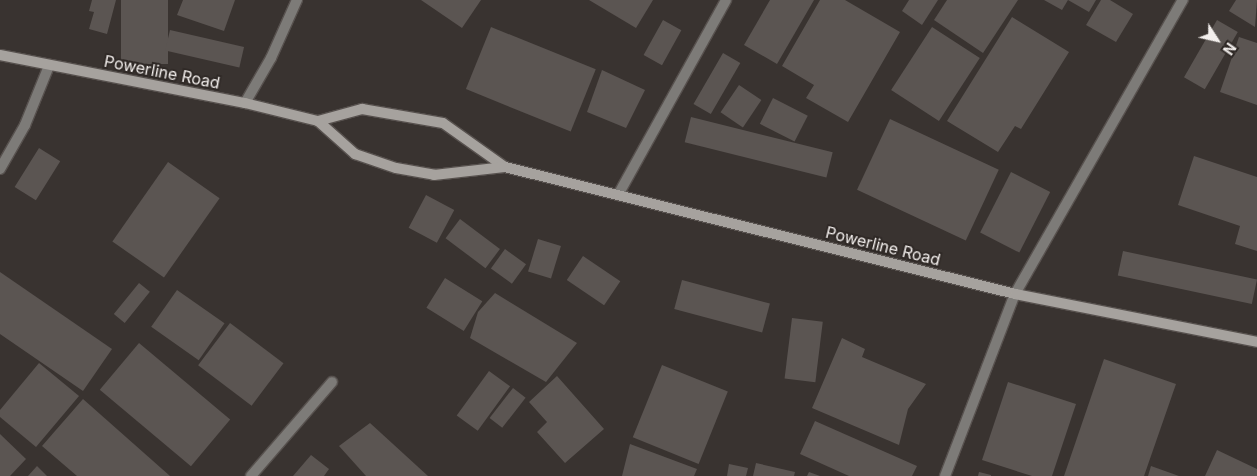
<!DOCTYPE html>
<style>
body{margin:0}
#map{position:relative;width:1257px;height:476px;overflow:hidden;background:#393330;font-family:Inter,sans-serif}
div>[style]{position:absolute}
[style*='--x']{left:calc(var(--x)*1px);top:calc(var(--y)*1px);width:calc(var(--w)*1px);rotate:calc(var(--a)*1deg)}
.building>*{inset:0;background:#5b5552;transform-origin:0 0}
.roads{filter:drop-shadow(1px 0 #57514e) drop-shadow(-1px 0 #57514e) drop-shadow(0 1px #57514e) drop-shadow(0 -1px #57514e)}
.street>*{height:10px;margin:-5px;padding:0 5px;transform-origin:5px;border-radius:5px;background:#7d7b78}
.secondary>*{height:10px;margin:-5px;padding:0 5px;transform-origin:5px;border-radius:5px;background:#a6a29e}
span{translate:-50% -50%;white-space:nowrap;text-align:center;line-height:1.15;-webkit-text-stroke:4px #2f2926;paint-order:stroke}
.street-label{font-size:16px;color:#f3efed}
.north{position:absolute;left:1192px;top:15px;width:50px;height:50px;-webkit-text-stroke:4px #2f2926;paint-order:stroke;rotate:125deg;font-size:14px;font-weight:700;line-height:20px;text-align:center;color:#f3efed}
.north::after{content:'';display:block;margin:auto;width:18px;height:22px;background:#f3efed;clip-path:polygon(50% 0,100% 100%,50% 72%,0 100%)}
</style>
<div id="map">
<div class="building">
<div style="clip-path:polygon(92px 0,116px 0,107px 34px,89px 29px,94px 12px,89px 11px)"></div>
<div style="left:121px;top:0;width:47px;height:64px"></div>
<div style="clip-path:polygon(183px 0,235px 0,224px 31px,177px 15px)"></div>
<div style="clip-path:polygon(421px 0,481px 0,462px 28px)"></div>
<div style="clip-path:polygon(589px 0,653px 0,636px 28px)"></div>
<div style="clip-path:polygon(770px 0,814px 0,777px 64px,744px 45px)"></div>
<div style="clip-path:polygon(820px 0,845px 0,900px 32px,848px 122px,806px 98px,814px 85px,782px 66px)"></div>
<div style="clip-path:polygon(909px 0,938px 0,922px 25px,902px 11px)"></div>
<div style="clip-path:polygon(947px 0,1018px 0,983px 53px,934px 20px)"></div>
<div style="clip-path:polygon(1044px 0,1068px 0,1062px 10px)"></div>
<div style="clip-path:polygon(1068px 0,1096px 0,1089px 12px)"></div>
<div style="clip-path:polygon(1101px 0,1110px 0,1133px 14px,1116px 42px,1086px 25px)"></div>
<div style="clip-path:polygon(1236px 0,1257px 0,1255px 27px,1229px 11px)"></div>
<div style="clip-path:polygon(1012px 17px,1069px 52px,1021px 129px,1015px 126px,998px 152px,947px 121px)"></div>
<div style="left:663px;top:20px;width:21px;height:40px;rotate:29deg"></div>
<div style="left:1217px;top:20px;width:24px;height:66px;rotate:30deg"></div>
<div style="left:491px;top:27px;width:113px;height:67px;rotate:22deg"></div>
<div style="left:932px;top:27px;width:57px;height:75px;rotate:33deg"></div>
<div style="left:170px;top:30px;width:76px;height:21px;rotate:13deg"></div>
<div style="clip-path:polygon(1239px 37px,1257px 43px,1257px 105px,1220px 92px)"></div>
<div style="left:723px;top:53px;width:20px;height:59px;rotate:30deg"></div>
<div style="clip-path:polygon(602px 70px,645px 90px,626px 128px,587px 112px)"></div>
<div style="left:739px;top:85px;width:27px;height:33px;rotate:34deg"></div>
<div style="left:773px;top:98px;width:39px;height:29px;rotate:27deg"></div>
<div style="left:691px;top:117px;width:146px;height:26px;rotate:14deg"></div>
<div style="left:890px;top:119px;width:120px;height:78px;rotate:25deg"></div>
<div style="left:39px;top:148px;width:25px;height:46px;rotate:32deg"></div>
<div style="clip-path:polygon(1194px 156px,1257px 177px,1257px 251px,1235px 244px,1240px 226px,1178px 205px)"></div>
<div style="left:168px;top:162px;width:63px;height:97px;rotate:35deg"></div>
<div style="left:1011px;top:172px;width:44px;height:68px;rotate:27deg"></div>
<div style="left:426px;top:195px;width:32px;height:37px;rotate:28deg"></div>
<div style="left:460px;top:219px;width:50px;height:24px;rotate:37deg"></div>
<div style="left:538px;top:239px;width:24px;height:34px;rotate:17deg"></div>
<div style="left:505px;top:249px;width:26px;height:24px;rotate:36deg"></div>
<div style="left:1123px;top:251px;width:137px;height:25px;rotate:12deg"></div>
<div style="left:583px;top:256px;width:45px;height:29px;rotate:34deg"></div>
<div style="clip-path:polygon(0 272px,112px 349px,83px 391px,0 334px)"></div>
<div style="left:445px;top:278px;width:44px;height:35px;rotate:32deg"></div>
<div style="left:682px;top:280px;width:91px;height:30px;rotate:15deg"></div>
<div style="left:139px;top:283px;width:14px;height:40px;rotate:39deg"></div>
<div style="left:177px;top:290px;width:58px;height:45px;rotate:35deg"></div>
<div style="clip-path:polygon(495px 293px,577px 343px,546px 382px,470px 338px,478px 312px)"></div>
<div style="left:792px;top:318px;width:31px;height:61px;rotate:7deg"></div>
<div style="left:230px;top:323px;width:67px;height:53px;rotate:37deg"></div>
<div style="clip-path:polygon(842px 338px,865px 349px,862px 357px,926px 384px,908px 409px,899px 445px,812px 408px)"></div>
<div style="left:139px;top:343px;width:119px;height:61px;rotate:40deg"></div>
<div style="clip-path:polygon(1104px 359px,1176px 384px,1144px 476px,1064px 476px)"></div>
<div style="clip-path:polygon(39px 363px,79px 396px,36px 447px,0 417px,0 410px)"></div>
<div style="left:662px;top:365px;width:71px;height:78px;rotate:22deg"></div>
<div style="left:489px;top:371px;width:26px;height:55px;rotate:36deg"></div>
<div style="clip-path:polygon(557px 376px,604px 429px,565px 463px,537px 432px,547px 422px,529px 402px)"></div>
<div style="clip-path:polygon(1008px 382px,1076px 404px,1052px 476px,1032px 476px,982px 460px)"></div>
<div style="left:513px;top:388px;width:16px;height:38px;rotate:38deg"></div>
<div style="clip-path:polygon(83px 399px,170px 476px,77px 476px,42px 446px)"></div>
<div style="clip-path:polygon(815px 421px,917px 466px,912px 476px,849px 476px,800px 454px)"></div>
<div style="clip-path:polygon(370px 423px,428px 476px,366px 476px,339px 446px)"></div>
<div style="clip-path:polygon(0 434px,26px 459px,10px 476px,0 476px)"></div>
<div style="clip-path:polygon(630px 444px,697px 469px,694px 476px,622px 476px)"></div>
<div style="clip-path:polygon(1217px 450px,1257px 469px,1257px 476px,1205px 476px)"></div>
<div style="clip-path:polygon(311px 455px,329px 469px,324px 476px,293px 476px)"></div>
<div style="clip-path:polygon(756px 463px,795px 472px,794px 476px,753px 476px)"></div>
<div style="clip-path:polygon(729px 464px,748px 468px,746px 476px,727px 476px)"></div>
<div style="clip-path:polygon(37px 466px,47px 476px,28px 476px)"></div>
<div style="clip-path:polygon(1151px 466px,1179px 476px,1148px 476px)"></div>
<div style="clip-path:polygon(809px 472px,820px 476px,807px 476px)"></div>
<div style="clip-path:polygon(979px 472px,991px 475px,991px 476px,978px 476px)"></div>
</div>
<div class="roads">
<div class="street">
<div style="--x:245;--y:103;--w:52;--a:-60"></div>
<div style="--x:271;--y:58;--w:64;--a:-65.9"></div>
<div style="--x:0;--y:169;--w:51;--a:-60.4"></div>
<div style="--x:25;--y:125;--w:64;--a:-67.9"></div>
<div style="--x:618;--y:195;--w:223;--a:-61"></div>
<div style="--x:251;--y:476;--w:124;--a:-49.2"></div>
<div style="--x:945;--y:476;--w:195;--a:-69"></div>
<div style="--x:1015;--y:294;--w:339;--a:-60.3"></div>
</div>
<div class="secondary">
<div style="--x:0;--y:55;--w:250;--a:11.1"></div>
<div style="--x:245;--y:103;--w:75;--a:13.9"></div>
<div style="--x:318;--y:121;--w:46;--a:-15.3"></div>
<div style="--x:362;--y:109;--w:82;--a:9.8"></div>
<div style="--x:443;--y:123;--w:76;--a:35.4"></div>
<div style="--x:318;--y:121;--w:50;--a:41.7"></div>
<div style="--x:355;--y:154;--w:43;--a:18.9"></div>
<div style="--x:396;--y:168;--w:39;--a:10"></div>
<div style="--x:434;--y:175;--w:71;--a:-6.4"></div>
<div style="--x:505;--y:167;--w:526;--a:13.98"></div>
<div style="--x:1015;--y:294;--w:247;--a:11.2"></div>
</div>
</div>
<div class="street-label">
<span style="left:162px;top:72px;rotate:11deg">Powerline Road</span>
<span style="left:883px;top:246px;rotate:14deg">Powerline Road</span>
</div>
<div class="north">N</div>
</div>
